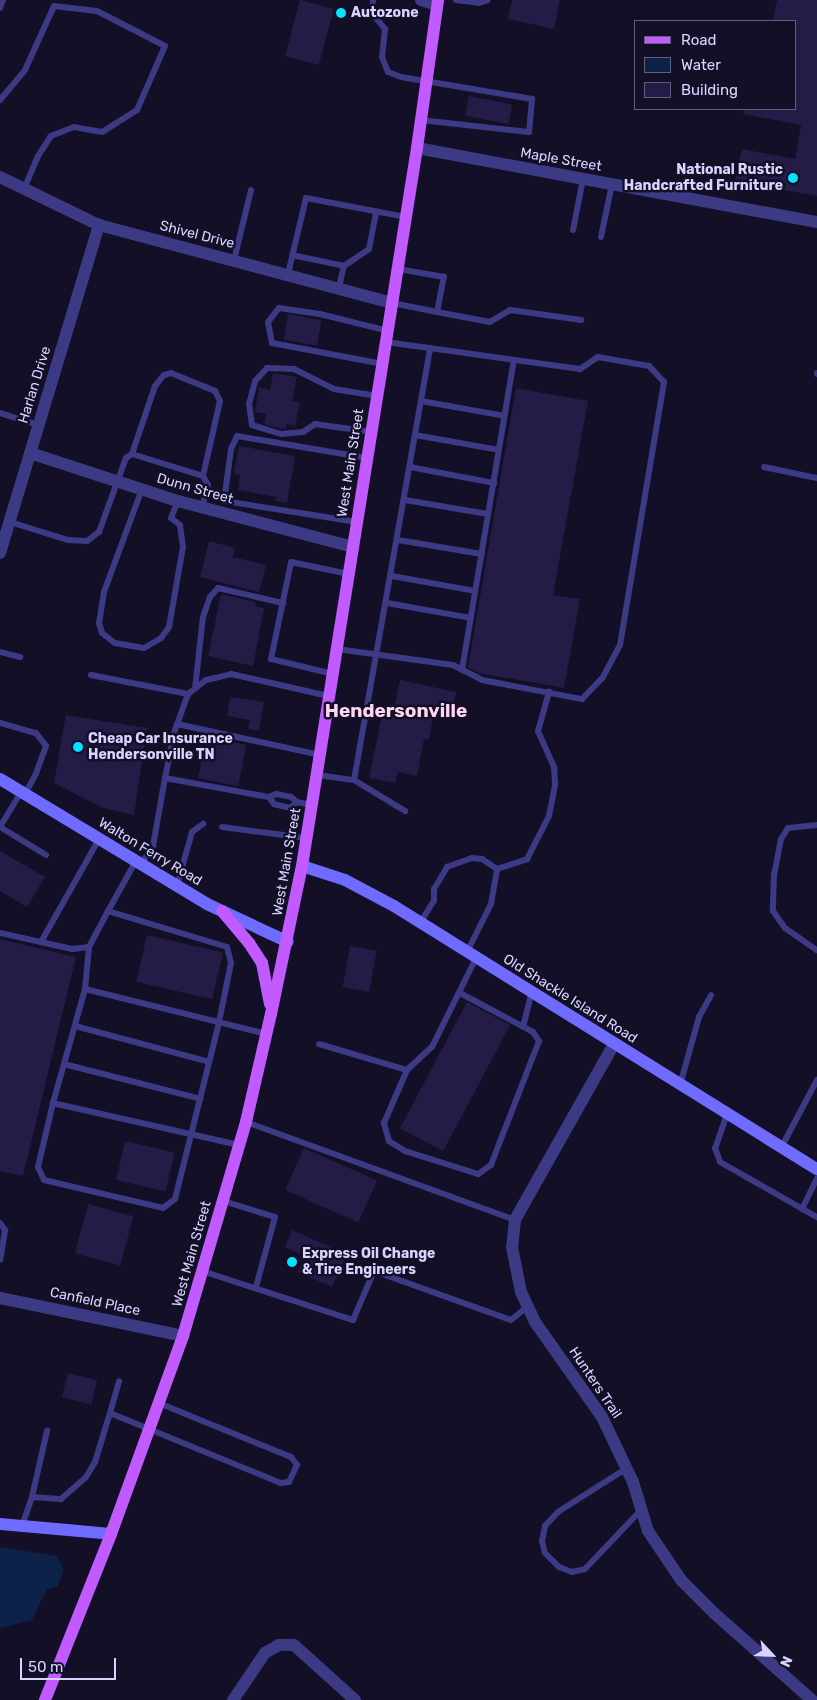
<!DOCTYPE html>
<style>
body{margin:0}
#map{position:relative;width:817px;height:1700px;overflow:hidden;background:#130f26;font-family:Rubik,sans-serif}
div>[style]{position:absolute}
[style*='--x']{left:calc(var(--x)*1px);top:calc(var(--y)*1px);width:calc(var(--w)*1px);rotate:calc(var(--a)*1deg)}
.water>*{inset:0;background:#0c2248}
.building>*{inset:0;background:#241b47;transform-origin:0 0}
.lane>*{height:6px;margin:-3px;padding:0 3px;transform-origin:3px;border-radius:3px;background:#3d3a85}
.street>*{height:12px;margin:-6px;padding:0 6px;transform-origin:6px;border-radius:6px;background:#3d3a85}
.secondary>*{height:12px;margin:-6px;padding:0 6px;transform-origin:6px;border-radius:6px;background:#6f6bff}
.primary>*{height:12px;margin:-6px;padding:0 6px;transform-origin:6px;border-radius:6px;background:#c25bff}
.dots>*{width:14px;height:14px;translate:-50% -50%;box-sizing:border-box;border:2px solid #130f26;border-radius:50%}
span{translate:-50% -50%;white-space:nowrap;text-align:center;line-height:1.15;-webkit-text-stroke:5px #130f26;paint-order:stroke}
.poi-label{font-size:14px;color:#d9d4ff;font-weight:700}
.left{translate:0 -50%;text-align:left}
.right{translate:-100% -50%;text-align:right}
.street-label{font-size:14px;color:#d9d4ff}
.district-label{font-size:19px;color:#ffd6f0;font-weight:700}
.legend{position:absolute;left:634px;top:20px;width:162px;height:90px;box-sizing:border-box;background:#130f26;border:1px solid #625e7d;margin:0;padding:6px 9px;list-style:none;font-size:15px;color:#d9d4ff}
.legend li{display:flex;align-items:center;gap:10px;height:25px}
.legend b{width:25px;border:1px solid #625e7d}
.north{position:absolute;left:747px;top:1630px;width:50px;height:50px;-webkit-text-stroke:4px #130f26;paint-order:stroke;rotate:115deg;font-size:14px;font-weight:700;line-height:20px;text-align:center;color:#d9d4ff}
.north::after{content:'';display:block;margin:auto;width:18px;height:22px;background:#d9d4ff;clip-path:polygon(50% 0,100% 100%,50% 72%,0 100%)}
.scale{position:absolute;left:20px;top:1658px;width:96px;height:22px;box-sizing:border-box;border:2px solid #d9d4ff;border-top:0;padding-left:6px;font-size:15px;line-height:18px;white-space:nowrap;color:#d9d4ff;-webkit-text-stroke:4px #130f26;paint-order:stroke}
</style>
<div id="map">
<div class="water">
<div style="clip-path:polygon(0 1547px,57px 1556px,64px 1570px,58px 1586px,47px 1589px,32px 1620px,0 1628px)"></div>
</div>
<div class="building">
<div style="left:300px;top:0;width:35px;height:58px;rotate:15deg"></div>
<div style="clip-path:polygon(512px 0,560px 0,554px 29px,508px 19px)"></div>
<div style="clip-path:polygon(777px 0,817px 0,817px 196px,735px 181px,742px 149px,795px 159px,801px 125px,743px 114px,744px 109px,796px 109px,796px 21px,773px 21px)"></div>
<div style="left:469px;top:96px;width:44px;height:20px;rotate:11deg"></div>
<div style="left:288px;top:314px;width:34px;height:26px;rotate:10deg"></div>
<div style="clip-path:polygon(273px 373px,297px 377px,292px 401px,300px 403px,295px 426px,287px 424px,286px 429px,282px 429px,264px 424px,266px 414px,255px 412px,259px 387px,270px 390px)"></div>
<div style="clip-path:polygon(516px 388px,588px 401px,553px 595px,580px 599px,564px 688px,479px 673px,468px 667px)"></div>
<div style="clip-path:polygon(239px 446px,295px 456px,287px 503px,275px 501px,276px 497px,238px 490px,240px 475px,234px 474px)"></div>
<div style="clip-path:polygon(209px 541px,235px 548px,233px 557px,266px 565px,259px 592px,200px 577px)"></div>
<div style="clip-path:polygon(221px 594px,256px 602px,255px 606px,264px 608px,253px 666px,208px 656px)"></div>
<div style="clip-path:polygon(400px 680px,456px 692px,451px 719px,433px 716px,429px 740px,424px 739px,417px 776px,398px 772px,395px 783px,369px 778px,384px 705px,394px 708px)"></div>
<div style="clip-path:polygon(230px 697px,264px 702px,259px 731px,248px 729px,250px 720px,227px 716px)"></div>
<div style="clip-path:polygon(66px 715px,147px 728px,134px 815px,103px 808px,54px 783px)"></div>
<div style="left:206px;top:737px;width:41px;height:42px;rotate:11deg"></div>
<div style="clip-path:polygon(0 851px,45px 877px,27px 907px,0 891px)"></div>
<div style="left:147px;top:935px;width:78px;height:48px;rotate:13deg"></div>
<div style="clip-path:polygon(0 939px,76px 957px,23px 1176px,0 1171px)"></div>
<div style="left:350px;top:946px;width:27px;height:42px;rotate:10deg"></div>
<div style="left:467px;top:1002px;width:49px;height:143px;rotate:28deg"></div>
<div style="left:125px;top:1141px;width:51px;height:40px;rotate:13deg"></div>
<div style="left:304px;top:1148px;width:80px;height:46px;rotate:24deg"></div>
<div style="left:88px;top:1204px;width:47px;height:51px;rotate:15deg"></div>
<div style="clip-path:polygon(292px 1230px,347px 1254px,332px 1287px,298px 1272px,305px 1256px,285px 1247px)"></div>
<div style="left:68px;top:1373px;width:30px;height:25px;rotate:14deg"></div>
</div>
<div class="lane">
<div style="--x:373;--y:0;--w:13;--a:94"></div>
<div style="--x:372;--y:13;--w:21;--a:51"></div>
<div style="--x:385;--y:29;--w:28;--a:96"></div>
<div style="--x:382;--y:57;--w:16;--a:68"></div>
<div style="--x:388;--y:72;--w:14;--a:21"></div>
<div style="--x:401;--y:77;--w:133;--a:9.5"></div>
<div style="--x:532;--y:99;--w:33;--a:95"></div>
<div style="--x:529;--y:132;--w:109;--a:-173.7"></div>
<div style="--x:456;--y:0;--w:23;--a:7"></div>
<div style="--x:479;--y:3;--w:9;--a:-18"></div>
<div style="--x:0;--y:8;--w:9;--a:-69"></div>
<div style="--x:0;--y:100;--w:39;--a:-50"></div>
<div style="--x:25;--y:70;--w:70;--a:-65.6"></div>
<div style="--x:54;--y:6;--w:43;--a:6.6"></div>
<div style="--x:97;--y:11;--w:76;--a:27.2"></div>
<div style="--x:165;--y:46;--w:70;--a:113.6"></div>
<div style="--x:137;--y:110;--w:41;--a:147.8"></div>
<div style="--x:102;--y:132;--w:28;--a:-170"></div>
<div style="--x:74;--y:127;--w:25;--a:159"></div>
<div style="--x:51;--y:136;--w:24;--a:123"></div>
<div style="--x:38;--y:156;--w:36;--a:113"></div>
<div style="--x:573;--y:230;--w:52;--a:-78.9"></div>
<div style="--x:601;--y:237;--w:54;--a:-78.3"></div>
<div style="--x:292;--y:255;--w:53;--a:11.9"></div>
<div style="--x:234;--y:260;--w:72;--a:-76.3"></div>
<div style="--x:288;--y:274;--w:78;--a:-76.7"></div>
<div style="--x:306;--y:198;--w:102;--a:10.8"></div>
<div style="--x:339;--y:287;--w:22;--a:-77"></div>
<div style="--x:344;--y:266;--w:30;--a:-34"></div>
<div style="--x:369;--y:249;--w:38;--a:-79"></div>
<div style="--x:392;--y:303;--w:46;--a:11.3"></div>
<div style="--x:437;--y:312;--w:36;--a:-79"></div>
<div style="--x:444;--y:277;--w:47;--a:-170.1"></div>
<div style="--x:437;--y:312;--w:54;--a:10.7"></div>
<div style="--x:490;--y:322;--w:23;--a:-31"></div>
<div style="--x:510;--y:310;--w:72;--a:8"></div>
<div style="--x:383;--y:364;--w:113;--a:-169.3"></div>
<div style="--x:272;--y:343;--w:21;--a:-101"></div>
<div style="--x:268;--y:322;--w:18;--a:-52"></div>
<div style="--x:279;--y:308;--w:41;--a:8.3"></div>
<div style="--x:320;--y:314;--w:70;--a:14"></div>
<div style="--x:817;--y:373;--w:1;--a:90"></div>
<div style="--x:421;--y:401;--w:85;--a:10.1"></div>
<div style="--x:0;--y:413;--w:41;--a:17.1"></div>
<div style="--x:372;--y:432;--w:58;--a:-172"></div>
<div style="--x:315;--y:424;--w:14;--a:146"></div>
<div style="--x:303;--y:432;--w:22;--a:175"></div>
<div style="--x:281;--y:434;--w:30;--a:-163"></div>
<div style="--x:252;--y:425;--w:21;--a:-98"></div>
<div style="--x:249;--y:404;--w:24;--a:-75"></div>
<div style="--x:255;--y:381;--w:18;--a:-47"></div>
<div style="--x:267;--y:368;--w:27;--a:2"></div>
<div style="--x:294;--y:369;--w:45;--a:26.6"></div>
<div style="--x:334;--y:389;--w:44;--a:9.2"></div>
<div style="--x:415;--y:435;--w:85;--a:10.1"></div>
<div style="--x:132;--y:454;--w:72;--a:-71.3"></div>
<div style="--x:155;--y:386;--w:14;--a:-51"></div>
<div style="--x:164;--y:375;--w:7;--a:-16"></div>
<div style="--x:171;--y:373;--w:48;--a:22.2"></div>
<div style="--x:215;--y:391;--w:11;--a:63"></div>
<div style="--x:220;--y:401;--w:77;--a:102.8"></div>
<div style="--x:410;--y:467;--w:86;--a:10.8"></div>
<div style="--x:764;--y:467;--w:54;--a:11.7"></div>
<div style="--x:142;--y:489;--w:110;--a:110.3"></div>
<div style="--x:104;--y:592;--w:31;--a:99"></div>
<div style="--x:99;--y:623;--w:10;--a:73"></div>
<div style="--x:102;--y:633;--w:16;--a:38"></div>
<div style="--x:115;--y:643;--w:29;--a:10"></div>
<div style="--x:144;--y:648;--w:20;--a:-30"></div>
<div style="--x:161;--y:638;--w:14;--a:-54"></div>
<div style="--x:169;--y:627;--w:81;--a:-80.1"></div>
<div style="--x:183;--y:547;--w:22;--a:-98"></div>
<div style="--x:180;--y:525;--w:11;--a:-142"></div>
<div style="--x:171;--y:518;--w:18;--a:-68"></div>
<div style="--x:405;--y:500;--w:84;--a:9.6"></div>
<div style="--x:10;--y:522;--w:61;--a:17.2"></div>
<div style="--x:68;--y:540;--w:19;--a:3"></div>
<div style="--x:87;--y:541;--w:15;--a:-37"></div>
<div style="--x:99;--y:532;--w:79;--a:-70"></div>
<div style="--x:126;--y:458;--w:7;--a:-34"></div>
<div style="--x:132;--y:454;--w:74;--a:17.2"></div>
<div style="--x:203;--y:476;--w:10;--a:61"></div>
<div style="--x:208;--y:485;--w:24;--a:105"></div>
<div style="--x:357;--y:522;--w:135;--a:-171"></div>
<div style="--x:224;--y:501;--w:52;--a:-82.3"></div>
<div style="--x:231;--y:449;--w:14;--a:-65"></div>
<div style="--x:237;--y:436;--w:132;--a:9.6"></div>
<div style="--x:398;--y:540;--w:85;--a:9.5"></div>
<div style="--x:392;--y:576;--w:84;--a:10.2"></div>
<div style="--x:387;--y:603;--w:85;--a:10.1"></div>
<div style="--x:337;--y:649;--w:117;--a:7.9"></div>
<div style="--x:453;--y:665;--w:33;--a:27"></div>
<div style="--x:482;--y:680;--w:102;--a:10.8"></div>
<div style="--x:582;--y:699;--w:30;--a:-46"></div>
<div style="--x:603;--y:677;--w:36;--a:-62"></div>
<div style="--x:620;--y:645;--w:267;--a:-80.5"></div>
<div style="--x:664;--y:382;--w:22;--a:-133"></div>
<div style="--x:649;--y:366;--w:52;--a:-170"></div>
<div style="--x:598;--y:357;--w:22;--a:146"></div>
<div style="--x:580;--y:369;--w:196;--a:-172.1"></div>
<div style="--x:0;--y:652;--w:21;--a:14"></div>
<div style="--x:462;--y:670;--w:314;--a:-80.5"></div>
<div style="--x:333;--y:674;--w:64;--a:-166.4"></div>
<div style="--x:271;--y:659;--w:99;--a:-78.3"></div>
<div style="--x:291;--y:562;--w:59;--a:11.7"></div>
<div style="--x:91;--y:675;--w:99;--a:11.1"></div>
<div style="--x:195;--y:689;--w:72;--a:-83.7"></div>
<div style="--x:203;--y:617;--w:21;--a:-71"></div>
<div style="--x:210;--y:597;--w:12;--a:-48"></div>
<div style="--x:218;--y:588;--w:67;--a:13"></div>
<div style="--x:0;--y:723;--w:37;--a:16"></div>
<div style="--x:36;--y:733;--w:16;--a:52"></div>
<div style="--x:46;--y:746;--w:30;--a:110"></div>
<div style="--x:36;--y:774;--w:23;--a:119"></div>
<div style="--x:177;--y:724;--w:146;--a:12.2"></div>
<div style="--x:317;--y:775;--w:37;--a:8"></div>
<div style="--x:354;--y:780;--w:439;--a:-80"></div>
<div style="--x:165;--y:778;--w:46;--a:-78.7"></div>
<div style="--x:174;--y:733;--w:41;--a:-70.3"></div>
<div style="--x:188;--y:694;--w:23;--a:-38"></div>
<div style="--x:206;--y:680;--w:26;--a:-13"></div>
<div style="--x:231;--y:674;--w:100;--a:12.7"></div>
<div style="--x:354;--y:780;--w:60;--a:31.3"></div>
<div style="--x:269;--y:797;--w:9;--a:54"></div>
<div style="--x:274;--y:804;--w:16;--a:14"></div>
<div style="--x:290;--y:808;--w:9;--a:-41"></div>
<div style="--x:817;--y:825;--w:29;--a:174"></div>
<div style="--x:788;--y:828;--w:13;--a:122"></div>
<div style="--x:781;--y:839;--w:37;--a:101"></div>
<div style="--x:774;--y:875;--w:36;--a:92"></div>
<div style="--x:773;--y:911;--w:21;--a:55"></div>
<div style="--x:785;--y:928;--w:39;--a:35"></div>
<div style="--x:0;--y:827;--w:54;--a:31.3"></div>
<div style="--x:0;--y:827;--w:41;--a:-59"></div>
<div style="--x:222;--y:827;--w:86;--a:7.4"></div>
<div style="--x:141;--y:864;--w:22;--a:-56"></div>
<div style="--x:153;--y:846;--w:69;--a:-80"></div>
<div style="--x:165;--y:778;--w:106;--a:10.4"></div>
<div style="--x:269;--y:797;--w:8;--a:-23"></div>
<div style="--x:276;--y:794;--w:15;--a:11"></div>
<div style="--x:291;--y:797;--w:8;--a:40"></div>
<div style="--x:297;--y:802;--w:15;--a:11"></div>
<div style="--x:177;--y:886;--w:56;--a:-74.5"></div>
<div style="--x:192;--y:832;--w:14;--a:-36"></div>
<div style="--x:108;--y:911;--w:57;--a:-60.8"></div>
<div style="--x:420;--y:923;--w:26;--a:-58"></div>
<div style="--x:434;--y:901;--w:12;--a:-90"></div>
<div style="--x:434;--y:889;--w:26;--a:-59"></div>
<div style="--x:447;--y:867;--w:27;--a:-20"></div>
<div style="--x:472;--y:858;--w:10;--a:6"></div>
<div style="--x:482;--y:859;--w:18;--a:34"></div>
<div style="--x:497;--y:869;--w:32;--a:-18"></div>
<div style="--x:527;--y:859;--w:48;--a:-62.9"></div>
<div style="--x:549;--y:816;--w:33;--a:-79"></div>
<div style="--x:555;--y:784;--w:17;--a:-93"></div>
<div style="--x:554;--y:767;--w:39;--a:-114"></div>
<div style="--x:538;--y:731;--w:41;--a:-74.2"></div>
<div style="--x:0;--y:933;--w:74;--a:12.5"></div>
<div style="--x:72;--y:949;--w:17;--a:-7"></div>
<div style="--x:41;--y:942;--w:118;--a:-60.6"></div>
<div style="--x:467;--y:952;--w:54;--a:-63.4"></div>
<div style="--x:491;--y:904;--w:36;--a:-80"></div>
<div style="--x:460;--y:993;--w:83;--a:28.1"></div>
<div style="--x:533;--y:1032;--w:11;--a:56"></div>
<div style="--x:539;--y:1041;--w:133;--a:111.2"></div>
<div style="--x:491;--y:1165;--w:16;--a:145"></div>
<div style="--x:478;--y:1174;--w:77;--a:-162.5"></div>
<div style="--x:405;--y:1151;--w:19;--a:-148"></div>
<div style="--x:389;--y:1141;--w:19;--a:-106"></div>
<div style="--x:384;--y:1123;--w:58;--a:-66.5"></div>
<div style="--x:407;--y:1070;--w:34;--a:-43"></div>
<div style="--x:432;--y:1047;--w:99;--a:-63.7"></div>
<div style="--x:75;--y:1026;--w:139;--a:15"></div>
<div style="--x:523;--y:1027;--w:36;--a:-76"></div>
<div style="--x:319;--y:1044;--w:92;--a:16.5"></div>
<div style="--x:64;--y:1064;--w:141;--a:14.3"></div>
<div style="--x:680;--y:1085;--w:71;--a:-74.4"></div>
<div style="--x:699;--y:1017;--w:25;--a:-61"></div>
<div style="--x:53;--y:1103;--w:66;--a:103.2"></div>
<div style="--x:38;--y:1167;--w:14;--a:65"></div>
<div style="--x:44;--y:1180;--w:122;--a:13.2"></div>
<div style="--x:163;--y:1208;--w:15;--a:-37"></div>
<div style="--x:175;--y:1199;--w:182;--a:-76"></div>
<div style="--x:219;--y:1022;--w:60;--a:-78.5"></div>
<div style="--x:231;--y:963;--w:16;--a:-104"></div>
<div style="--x:227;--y:947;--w:124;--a:-163.2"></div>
<div style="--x:108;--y:911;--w:41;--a:117.8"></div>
<div style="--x:89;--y:947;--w:42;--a:95.4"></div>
<div style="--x:727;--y:1114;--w:36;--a:109"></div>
<div style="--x:715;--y:1148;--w:15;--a:70"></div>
<div style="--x:720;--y:1162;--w:112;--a:29.6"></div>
<div style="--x:246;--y:1122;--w:286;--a:20"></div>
<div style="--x:239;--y:1145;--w:191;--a:-167.3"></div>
<div style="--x:53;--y:1103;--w:118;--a:-74.3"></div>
<div style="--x:85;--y:989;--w:187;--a:13.9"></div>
<div style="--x:781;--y:1148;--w:77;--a:-62.1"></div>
<div style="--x:223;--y:1201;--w:54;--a:17.1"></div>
<div style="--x:275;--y:1217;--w:73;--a:105.2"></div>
<div style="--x:802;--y:1209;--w:34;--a:-64"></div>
<div style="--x:0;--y:1223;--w:9;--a:54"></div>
<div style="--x:5;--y:1230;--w:30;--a:99"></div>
<div style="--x:202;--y:1271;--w:159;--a:18"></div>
<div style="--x:353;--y:1320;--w:53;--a:-66.8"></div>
<div style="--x:374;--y:1271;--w:145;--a:19.7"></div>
<div style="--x:511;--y:1320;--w:22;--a:-39"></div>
<div style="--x:110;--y:1413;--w:33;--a:-74"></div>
<div style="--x:627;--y:1468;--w:82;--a:147.5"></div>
<div style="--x:558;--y:1512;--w:19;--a:133"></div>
<div style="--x:545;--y:1526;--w:15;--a:101"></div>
<div style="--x:542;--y:1541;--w:12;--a:76"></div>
<div style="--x:545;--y:1553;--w:20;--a:45"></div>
<div style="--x:559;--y:1567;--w:14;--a:21"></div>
<div style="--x:572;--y:1572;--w:13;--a:-13"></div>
<div style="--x:585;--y:1569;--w:81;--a:-46.5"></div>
<div style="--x:32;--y:1497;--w:68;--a:-77.2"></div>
<div style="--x:22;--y:1526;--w:31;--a:-71"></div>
<div style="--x:32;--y:1497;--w:29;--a:4"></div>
<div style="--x:61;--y:1499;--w:33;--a:-41"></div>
<div style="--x:86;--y:1477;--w:17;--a:-59"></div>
<div style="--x:95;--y:1462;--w:51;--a:-73"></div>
<div style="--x:110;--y:1413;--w:185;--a:22.3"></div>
<div style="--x:281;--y:1483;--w:8;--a:-7"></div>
<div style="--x:289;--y:1482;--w:19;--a:-65"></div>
<div style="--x:297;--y:1465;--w:10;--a:-127"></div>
<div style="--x:291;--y:1457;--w:143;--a:-157.8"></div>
</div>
<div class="street">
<div style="--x:421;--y:0;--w:17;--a:17"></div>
<div style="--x:417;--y:148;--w:407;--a:10.5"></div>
<div style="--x:0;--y:177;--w:110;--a:25.9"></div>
<div style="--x:99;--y:225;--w:303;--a:14.9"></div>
<div style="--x:30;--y:453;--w:156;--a:18"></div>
<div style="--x:178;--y:501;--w:181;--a:14.7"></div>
<div style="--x:0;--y:553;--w:343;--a:-73.2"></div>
<div style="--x:614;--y:1044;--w:202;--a:119.4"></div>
<div style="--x:515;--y:1220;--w:27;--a:96"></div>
<div style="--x:512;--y:1247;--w:46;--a:78.7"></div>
<div style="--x:521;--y:1292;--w:33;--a:65"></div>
<div style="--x:535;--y:1322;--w:116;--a:54.8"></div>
<div style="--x:602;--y:1417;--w:72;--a:64.5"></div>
<div style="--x:633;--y:1482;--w:51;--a:73"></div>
<div style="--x:648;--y:1531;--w:59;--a:56"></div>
<div style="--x:681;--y:1580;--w:47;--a:45"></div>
<div style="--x:714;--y:1613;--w:131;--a:41.6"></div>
<div style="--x:0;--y:1298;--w:187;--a:11.7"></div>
<div style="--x:233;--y:1700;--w:57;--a:-55.8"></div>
<div style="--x:265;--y:1653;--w:16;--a:-30"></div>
<div style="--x:279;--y:1645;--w:15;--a:0"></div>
<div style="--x:294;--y:1645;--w:82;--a:42"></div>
</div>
<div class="secondary">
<div style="--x:0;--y:779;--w:242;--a:31.1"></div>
<div style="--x:207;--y:904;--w:89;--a:25.1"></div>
<div style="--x:302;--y:866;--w:45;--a:18"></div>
<div style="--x:345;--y:880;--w:55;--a:28"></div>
<div style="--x:394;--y:906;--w:498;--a:31.9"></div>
<div style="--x:0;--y:1524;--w:111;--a:5.1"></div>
</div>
<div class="primary">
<div style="--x:222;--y:911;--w:42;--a:49.8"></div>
<div style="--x:249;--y:943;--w:24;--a:57"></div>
<div style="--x:262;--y:963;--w:42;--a:79"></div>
<div style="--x:45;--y:1700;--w:179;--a:-68.3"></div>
<div style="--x:111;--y:1534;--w:211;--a:-70"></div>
<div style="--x:183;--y:1336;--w:223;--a:-73.6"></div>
<div style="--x:246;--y:1122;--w:111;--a:-77"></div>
<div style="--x:271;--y:1014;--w:151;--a:-78.2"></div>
<div style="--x:302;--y:866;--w:727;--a:-80.9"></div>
<div style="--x:417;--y:148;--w:149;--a:-81.9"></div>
</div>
<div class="dots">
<div style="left:341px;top:13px;background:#00e5ff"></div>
<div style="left:793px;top:178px;background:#00e5ff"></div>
<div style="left:78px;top:747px;background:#00e5ff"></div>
<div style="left:292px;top:1262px;background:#00e5ff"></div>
</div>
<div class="poi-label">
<span class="left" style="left:351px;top:13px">Autozone</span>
<span class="right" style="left:783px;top:178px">National Rustic<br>Handcrafted Furniture</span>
<span class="left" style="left:88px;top:747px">Cheap Car Insurance<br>Hendersonville TN</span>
<span class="left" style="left:302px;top:1262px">Express Oil Change<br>&amp; Tire Engineers</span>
</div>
<div class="street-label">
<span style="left:561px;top:160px;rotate:10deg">Maple Street</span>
<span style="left:197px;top:235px;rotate:14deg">Shivel Drive</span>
<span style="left:35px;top:385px;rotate:-73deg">Harlan Drive</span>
<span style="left:351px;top:463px;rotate:-81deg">West Main Street</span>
<span style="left:195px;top:489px;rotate:16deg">Dunn Street</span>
<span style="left:150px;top:852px;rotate:31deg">Walton Ferry Road</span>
<span style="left:287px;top:862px;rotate:-80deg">West Main Street</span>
<span style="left:570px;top:999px;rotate:32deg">Old Shackle Island Road</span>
<span style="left:192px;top:1254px;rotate:-74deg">West Main Street</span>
<span style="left:95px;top:1302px;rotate:12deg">Canfield Place</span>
<span style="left:595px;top:1383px;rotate:56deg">Hunters Trail</span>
</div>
<div class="district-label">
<span style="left:396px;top:711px">Hendersonville</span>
</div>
<ul class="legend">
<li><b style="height:6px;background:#c25bff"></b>Road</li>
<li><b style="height:14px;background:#0c2248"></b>Water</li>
<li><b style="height:14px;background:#241b47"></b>Building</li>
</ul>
<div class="north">N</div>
<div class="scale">50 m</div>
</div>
